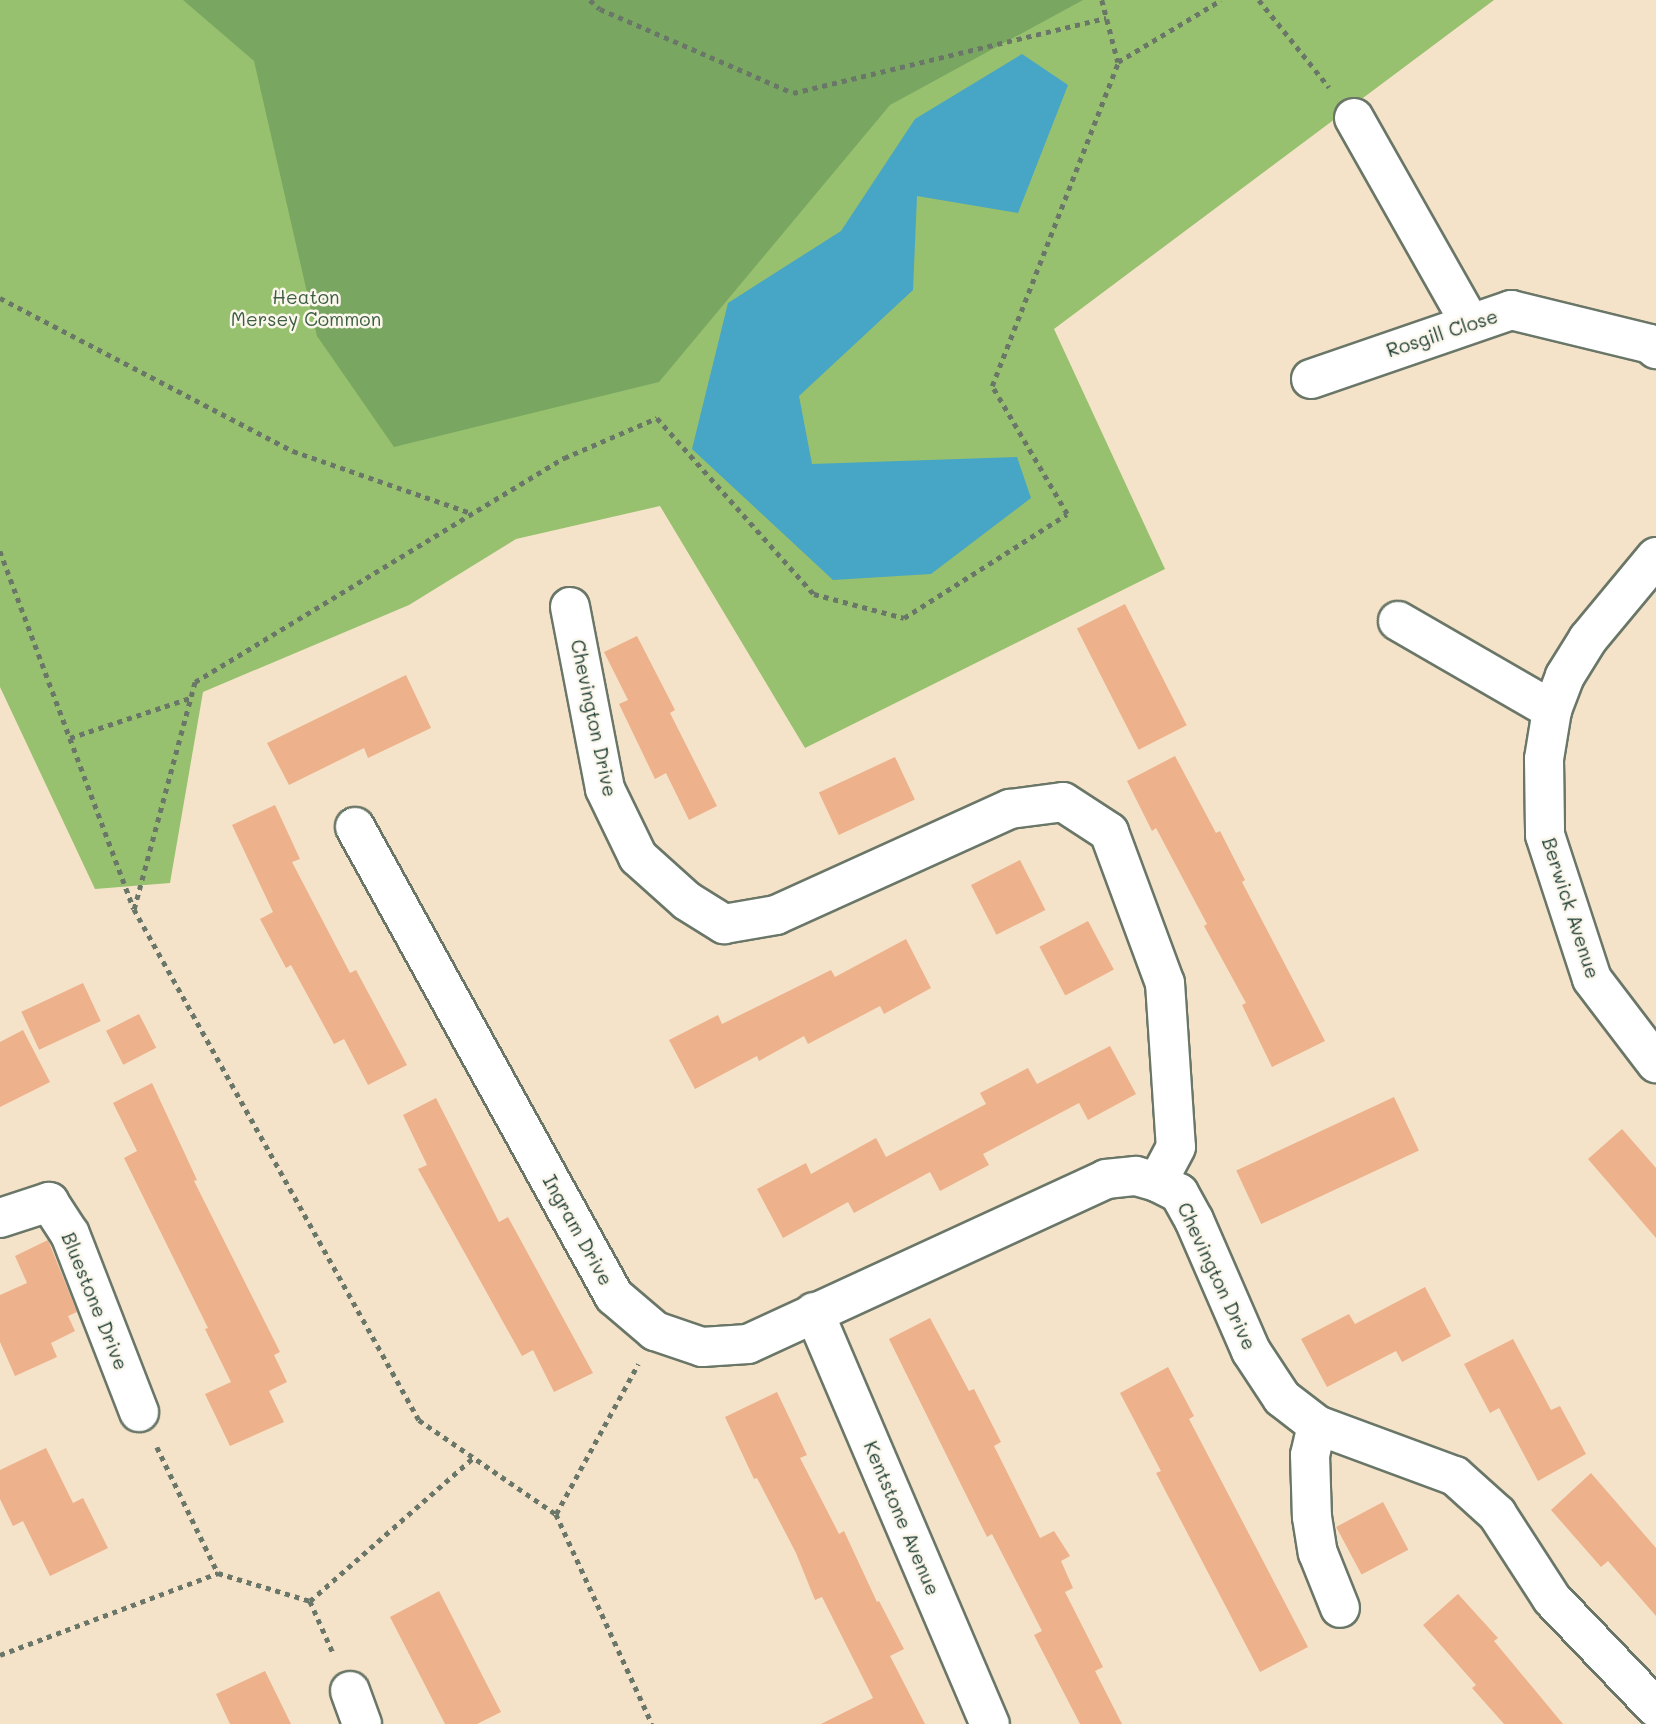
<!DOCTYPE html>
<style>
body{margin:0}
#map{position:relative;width:1656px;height:1724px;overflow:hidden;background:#f5e3c9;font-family:Mali,sans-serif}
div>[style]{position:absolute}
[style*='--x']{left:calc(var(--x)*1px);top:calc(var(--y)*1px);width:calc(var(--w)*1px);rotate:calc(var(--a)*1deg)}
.green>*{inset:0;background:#97c16e}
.forest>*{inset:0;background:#79a761}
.water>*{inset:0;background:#47a5c6}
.building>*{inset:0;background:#edb18c;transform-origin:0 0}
.path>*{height:4.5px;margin-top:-2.25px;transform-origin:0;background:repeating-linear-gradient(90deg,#6a7768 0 5px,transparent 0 10px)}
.roads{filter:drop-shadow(2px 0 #6a7768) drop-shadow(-2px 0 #6a7768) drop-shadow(0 2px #6a7768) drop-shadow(0 -2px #6a7768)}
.minor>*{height:38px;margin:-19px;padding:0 19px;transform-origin:19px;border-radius:19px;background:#fff}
span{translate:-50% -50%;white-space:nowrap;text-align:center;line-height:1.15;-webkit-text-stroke:5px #fbf7ec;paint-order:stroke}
.park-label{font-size:19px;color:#3d5e42}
.street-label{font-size:19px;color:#1f3d34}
</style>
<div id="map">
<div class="green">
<div style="clip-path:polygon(0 0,1494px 0,1054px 329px,1165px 569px,805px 748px,660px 506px,516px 539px,409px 605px,203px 692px,170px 883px,95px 889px,0 687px)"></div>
</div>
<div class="forest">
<div style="clip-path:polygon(183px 0,1083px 0,890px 105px,659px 382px,394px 447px,317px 336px,254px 61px)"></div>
</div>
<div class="water">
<div style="clip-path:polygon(1022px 54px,1068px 85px,1018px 213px,917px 196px,913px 290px,799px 396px,812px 464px,1017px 457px,1031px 498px,931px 574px,833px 580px,692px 449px,728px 303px,841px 231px,915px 119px)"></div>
</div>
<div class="building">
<div style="left:1125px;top:604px;width:136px;height:54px;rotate:63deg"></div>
<div style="clip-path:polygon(637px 636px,675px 710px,670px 713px,717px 806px,689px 820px,666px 773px,655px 779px,619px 704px,628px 700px,604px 652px)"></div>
<div style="clip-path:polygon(406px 675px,431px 728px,368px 758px,364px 748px,289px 785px,267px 743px)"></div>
<div style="clip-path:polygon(1175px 756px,1216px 833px,1220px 831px,1245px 880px,1242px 882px,1325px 1041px,1272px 1067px,1242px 1005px,1246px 1003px,1204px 926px,1207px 924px,1156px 828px,1152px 831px,1127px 781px)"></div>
<div style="left:895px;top:757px;width:47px;height:84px;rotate:65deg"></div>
<div style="clip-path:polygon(275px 805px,300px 859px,292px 862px,350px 973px,356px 970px,407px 1065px,368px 1085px,344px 1039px,334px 1044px,291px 965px,286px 968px,260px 919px,273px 912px,232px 825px)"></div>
<div style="left:1020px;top:860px;width:56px;height:55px;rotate:63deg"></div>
<div style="left:1088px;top:921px;width:55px;height:55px;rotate:62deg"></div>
<div style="clip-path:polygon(906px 939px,931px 988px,884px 1014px,880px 1006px,808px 1044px,804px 1036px,759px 1061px,757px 1056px,695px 1089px,669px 1040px,718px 1015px,722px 1024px,831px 970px,835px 977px)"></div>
<div style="left:83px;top:983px;width:42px;height:68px;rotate:65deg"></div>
<div style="left:139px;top:1014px;width:38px;height:37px;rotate:63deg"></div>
<div style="clip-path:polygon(23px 1030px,50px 1082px,0 1107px,0 1042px)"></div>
<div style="clip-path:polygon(1110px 1046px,1136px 1094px,1088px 1120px,1079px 1103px,983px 1154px,989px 1165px,940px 1191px,930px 1172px,854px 1213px,848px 1202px,783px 1238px,757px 1189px,806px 1163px,811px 1174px,876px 1138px,886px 1157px,986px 1104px,980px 1093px,1028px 1068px,1037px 1084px)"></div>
<div style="clip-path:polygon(152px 1083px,197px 1180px,194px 1181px,280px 1352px,274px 1355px,287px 1382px,269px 1391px,284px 1422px,230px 1446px,205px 1394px,231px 1382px,205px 1329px,208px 1328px,124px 1158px,137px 1151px,113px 1103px)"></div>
<div style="left:1394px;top:1097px;width:59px;height:174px;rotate:65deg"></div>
<div style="clip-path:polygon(436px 1098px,499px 1222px,508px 1217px,593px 1373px,554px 1392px,533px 1350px,522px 1356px,418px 1169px,427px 1165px,403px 1115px)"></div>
<div style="clip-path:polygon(1622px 1129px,1656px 1168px,1656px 1238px,1588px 1159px)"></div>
<div style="clip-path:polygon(48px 1240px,77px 1312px,68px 1316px,75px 1331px,51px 1343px,57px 1357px,15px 1376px,0 1342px,0 1295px,27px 1283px,15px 1256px)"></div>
<div style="clip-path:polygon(1425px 1287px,1451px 1336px,1402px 1362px,1396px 1351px,1327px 1387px,1301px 1339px,1349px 1314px,1355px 1324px)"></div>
<div style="clip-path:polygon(930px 1318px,969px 1391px,974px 1389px,1001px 1442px,994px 1446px,1040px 1538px,1054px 1531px,1070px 1556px,1061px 1561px,1073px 1588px,1065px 1592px,1103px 1667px,1095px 1671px,1122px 1724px,1080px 1724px,1034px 1635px,1042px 1631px,992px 1534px,987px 1537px,889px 1339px)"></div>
<div style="clip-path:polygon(1513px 1339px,1551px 1410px,1560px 1406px,1586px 1454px,1538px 1481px,1499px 1408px,1490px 1413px,1464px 1364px)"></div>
<div style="clip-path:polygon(1168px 1367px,1194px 1416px,1189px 1419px,1308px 1647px,1260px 1672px,1156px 1473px,1161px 1471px,1120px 1393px)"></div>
<div style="clip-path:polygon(777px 1392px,807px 1455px,800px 1458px,839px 1534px,844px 1531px,877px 1602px,879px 1601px,904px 1649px,890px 1656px,925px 1724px,821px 1724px,873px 1698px,822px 1597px,815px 1600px,796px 1553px,757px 1478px,754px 1479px,725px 1417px)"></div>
<div style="clip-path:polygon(46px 1448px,73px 1503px,83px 1498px,108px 1548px,50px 1576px,23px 1521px,13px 1526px,0 1499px,0 1470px)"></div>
<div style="clip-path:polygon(1591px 1473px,1656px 1548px,1656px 1616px,1608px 1561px,1601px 1567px,1551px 1510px)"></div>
<div style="left:1383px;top:1502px;width:54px;height:53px;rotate:62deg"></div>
<div style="clip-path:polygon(439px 1591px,501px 1712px,477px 1724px,445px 1724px,390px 1617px)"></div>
<div style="clip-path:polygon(1458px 1594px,1498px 1638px,1494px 1641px,1563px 1724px,1504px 1724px,1472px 1688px,1476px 1685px,1423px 1625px)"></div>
<div style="clip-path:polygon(265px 1671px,291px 1724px,230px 1724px,216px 1694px)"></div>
</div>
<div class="path">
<div style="--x:590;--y:0;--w:13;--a:42"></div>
<div style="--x:600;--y:9;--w:210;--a:23.5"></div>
<div style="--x:793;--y:93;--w:322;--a:-13.5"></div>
<div style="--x:1102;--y:0;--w:64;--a:75.5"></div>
<div style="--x:1118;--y:62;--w:120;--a:-31"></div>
<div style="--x:1259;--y:0;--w:112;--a:51.2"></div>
<div style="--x:0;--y:298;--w:331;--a:27.6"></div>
<div style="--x:293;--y:451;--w:188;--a:19.2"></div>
<div style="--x:0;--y:551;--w:382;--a:69.5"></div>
<div style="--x:134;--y:909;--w:585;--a:60.85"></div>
<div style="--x:419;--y:1420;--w:166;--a:34.5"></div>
<div style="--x:556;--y:1514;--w:231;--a:65.4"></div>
<div style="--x:70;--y:738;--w:126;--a:-18.4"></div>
<div style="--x:134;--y:909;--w:235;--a:-75"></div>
<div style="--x:195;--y:682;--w:432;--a:-31.3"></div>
<div style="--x:564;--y:458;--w:101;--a:-23.3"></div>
<div style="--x:657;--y:418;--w:236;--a:48.3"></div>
<div style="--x:814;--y:594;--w:93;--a:14.9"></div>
<div style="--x:904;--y:618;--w:193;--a:-32.5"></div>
<div style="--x:1067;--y:514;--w:148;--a:-120.4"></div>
<div style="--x:992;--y:386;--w:348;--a:-68.7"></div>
<div style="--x:157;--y:1447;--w:140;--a:64.2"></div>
<div style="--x:556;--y:1514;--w:171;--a:-61.3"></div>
<div style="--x:310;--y:1601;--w:59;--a:66"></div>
<div style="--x:0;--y:1655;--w:233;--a:-20.6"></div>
<div style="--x:218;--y:1573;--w:96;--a:16.9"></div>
<div style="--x:310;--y:1601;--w:218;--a:-41.3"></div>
</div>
<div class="roads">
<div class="minor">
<div style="--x:1354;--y:118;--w:236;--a:60.5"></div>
<div style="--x:1311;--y:379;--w:212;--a:-19"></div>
<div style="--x:1511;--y:310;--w:143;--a:13.7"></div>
<div style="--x:1650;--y:344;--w:8;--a:40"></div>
<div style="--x:1656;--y:557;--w:107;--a:129.7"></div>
<div style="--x:1588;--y:639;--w:44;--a:121.9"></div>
<div style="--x:1565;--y:676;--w:36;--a:111"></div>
<div style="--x:1552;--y:710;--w:50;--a:99.3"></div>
<div style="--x:1544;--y:759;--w:76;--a:89.2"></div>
<div style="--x:1545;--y:835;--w:151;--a:71.9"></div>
<div style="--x:1592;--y:979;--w:106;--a:52.7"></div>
<div style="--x:570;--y:607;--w:185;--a:79.1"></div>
<div style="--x:605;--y:789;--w:76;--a:64.1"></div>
<div style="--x:638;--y:857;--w:66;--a:41.9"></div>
<div style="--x:687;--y:901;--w:44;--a:31.9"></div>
<div style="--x:724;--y:924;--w:53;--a:-9.8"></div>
<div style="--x:776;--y:915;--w:257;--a:-24.4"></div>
<div style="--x:1010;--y:809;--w:53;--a:-7.5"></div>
<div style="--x:1063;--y:802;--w:55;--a:33.1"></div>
<div style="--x:1109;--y:832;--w:161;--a:69.7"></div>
<div style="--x:1165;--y:983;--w:164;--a:86.2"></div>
<div style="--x:1176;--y:1147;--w:40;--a:118"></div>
<div style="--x:1157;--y:1182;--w:25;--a:27"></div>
<div style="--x:1179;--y:1193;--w:31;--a:61"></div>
<div style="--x:1194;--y:1220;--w:143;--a:66.5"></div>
<div style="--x:1251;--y:1351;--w:56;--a:56.6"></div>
<div style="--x:1282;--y:1398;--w:44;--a:37.6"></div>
<div style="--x:1317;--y:1425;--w:147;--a:20.3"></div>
<div style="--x:1455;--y:1476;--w:57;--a:42.1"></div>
<div style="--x:1497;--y:1514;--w:101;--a:57.1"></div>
<div style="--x:1552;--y:1599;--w:151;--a:46.3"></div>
<div style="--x:1398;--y:621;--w:178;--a:30"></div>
<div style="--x:355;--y:827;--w:536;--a:61.09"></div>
<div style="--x:614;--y:1296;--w:54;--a:40.5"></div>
<div style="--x:655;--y:1331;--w:50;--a:18.8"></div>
<div style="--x:702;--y:1347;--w:46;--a:-3.7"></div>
<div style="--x:748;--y:1344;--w:394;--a:-24.7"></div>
<div style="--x:1106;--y:1179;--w:30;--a:-6"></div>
<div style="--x:1136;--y:1176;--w:22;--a:16"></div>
<div style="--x:0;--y:1218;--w:52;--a:-18.1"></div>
<div style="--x:49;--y:1202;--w:38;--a:57"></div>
<div style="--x:70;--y:1234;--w:191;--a:68.8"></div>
<div style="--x:814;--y:1312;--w:448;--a:66.9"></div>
<div style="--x:1317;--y:1425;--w:31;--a:103"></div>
<div style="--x:1310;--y:1455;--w:62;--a:88.2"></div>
<div style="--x:1312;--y:1517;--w:36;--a:81"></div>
<div style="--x:1318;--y:1553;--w:59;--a:68.2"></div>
<div style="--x:350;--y:1691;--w:35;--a:70"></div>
</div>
</div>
<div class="park-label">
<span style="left:306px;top:308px">Heaton<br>Mersey Common</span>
</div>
<div class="street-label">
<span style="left:1442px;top:333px;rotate:-18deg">Rosgill Close</span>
<span style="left:594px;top:718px;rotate:78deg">Chevington Drive</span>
<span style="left:1571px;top:908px;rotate:72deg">Berwick Avenue</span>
<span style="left:578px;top:1230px;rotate:61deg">Ingram Drive</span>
<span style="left:1217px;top:1276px;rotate:65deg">Chevington Drive</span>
<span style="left:95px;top:1301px;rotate:68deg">Bluestone Drive</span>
<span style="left:902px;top:1518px;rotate:67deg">Kentstone Avenue</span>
</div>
</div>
